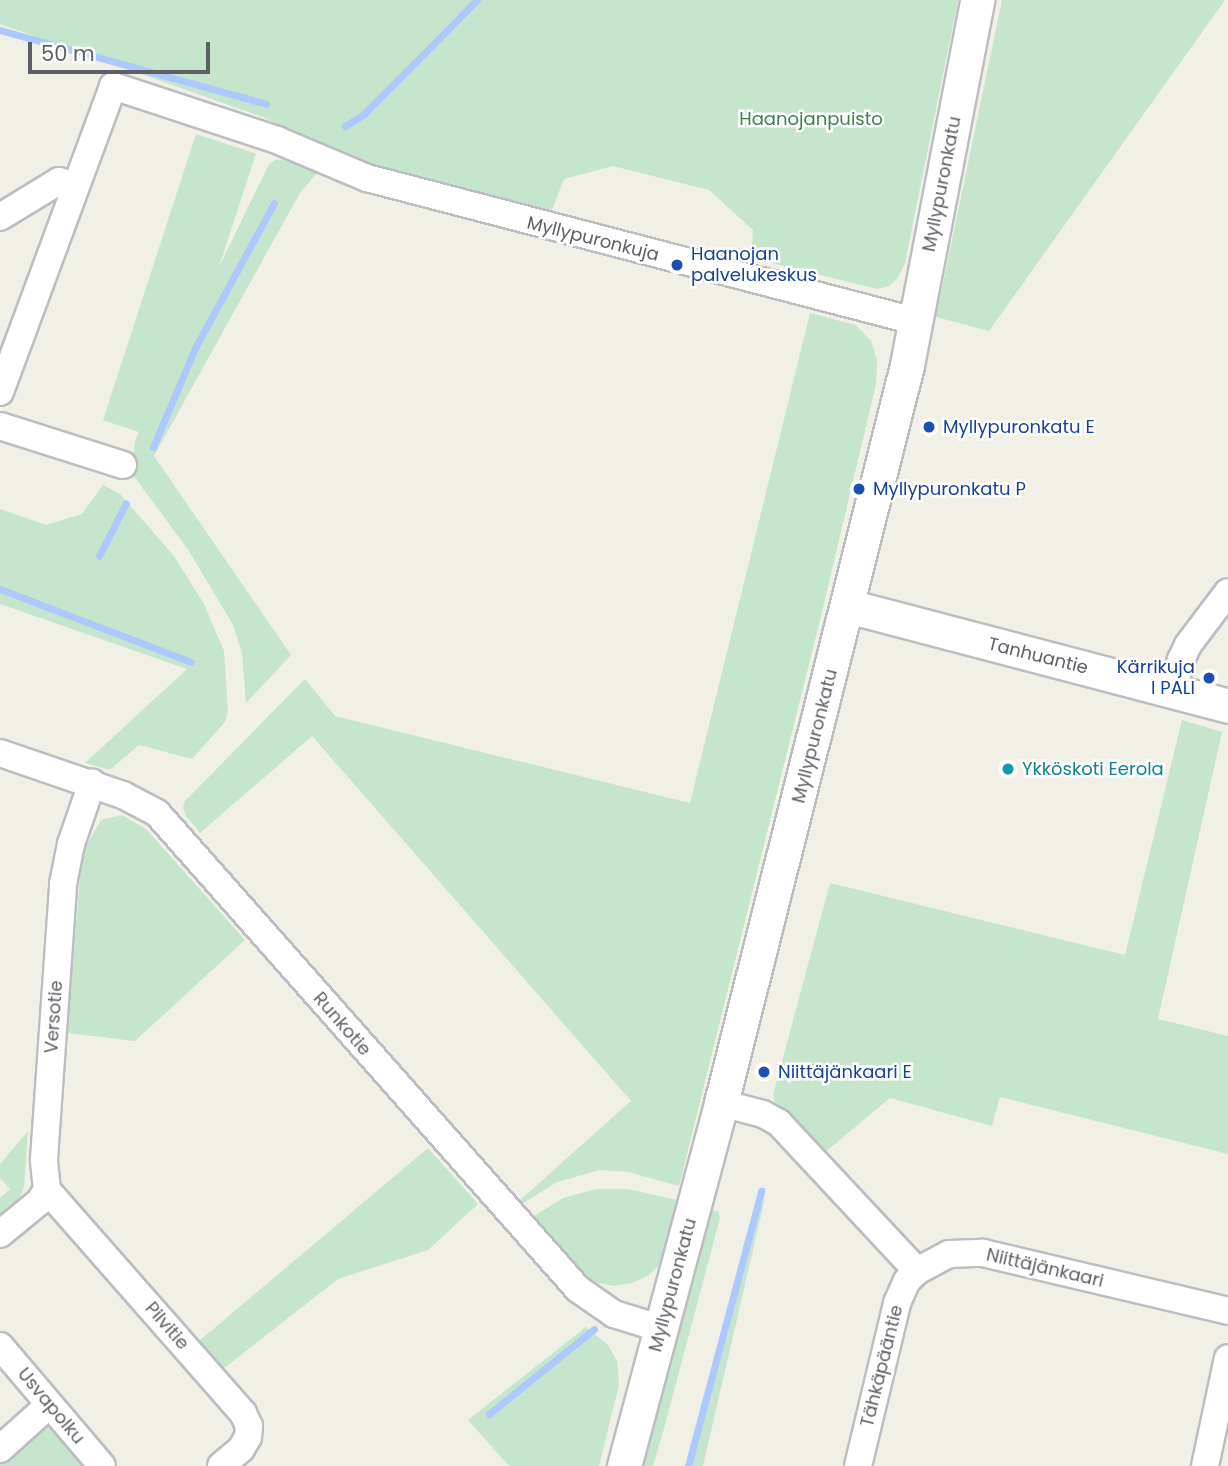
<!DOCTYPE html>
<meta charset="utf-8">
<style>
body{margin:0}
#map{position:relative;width:1228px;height:1466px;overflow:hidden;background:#f0f0e7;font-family:Poppins,sans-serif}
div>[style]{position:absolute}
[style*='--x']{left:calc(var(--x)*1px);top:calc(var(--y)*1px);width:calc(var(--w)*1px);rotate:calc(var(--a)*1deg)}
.green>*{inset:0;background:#c5e6cc;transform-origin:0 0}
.stream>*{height:7px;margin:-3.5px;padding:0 3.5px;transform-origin:3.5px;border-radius:3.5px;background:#acc8fc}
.roads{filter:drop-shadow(2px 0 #bcbdc2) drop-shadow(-2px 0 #bcbdc2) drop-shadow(0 2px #bcbdc2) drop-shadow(0 -2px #bcbdc2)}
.minor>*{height:26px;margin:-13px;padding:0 13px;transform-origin:13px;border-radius:13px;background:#fff}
.tertiary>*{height:33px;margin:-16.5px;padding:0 16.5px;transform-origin:16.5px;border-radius:16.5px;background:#fff}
.dots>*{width:19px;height:19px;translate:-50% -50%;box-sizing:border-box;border:4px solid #fff;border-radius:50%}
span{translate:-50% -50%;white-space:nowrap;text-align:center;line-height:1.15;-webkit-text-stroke:5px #fff;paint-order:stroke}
.park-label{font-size:18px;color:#39844c}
.street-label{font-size:18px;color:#5f6067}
.transit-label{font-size:18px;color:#164399}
.left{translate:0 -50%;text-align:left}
.right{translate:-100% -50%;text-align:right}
.culture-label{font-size:18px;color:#0d838f}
.scale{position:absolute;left:28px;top:42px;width:182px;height:32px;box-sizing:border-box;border:4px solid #5f6067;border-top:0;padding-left:9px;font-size:21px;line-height:24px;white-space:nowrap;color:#5f6067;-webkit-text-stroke:5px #fff;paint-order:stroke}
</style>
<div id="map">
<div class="green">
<div style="clip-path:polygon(0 0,958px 0,905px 263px,898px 278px,889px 286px,877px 289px,751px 258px,753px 230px,709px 190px,613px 166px,564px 179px,552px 210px,367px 169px,265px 118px,0 24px)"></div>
<div style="clip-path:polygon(1002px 0,1225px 0,989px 331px,936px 317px)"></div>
<div style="left:196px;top:134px;width:63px;height:301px;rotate:18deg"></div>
<div style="clip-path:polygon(277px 159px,296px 162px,317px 173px,300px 193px,154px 456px,291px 655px,246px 703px,242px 653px,233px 625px,189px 551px,133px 475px,131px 466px,136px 438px,269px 164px)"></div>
<div style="clip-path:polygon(810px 313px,856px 325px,871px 341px,877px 360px,876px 384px,822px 612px,679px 1186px,628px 1172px,600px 1170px,557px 1182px,522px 1204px,519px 1201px,631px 1101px,312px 736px,200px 833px,186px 816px,183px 808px,185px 801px,305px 679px,335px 716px,690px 803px)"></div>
<div style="clip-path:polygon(103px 485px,120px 494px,174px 556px,204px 604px,224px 651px,228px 712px,225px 722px,192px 759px,139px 745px,110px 770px,85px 763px,187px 669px,0 604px,0 509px,46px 525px,82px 514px)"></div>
<div style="clip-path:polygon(1182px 720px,1222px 732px,1158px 1019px,1228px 1036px,1228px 1154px,1000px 1097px,992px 1126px,890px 1098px,823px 1154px,775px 1103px,773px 1095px,830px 883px,1125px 955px)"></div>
<div style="clip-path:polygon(122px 815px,146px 829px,245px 940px,135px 1041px,67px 1033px,82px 853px,101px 820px)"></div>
<div style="clip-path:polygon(28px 1131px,24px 1187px,19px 1201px,0 1217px,0 1198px,10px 1189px,0 1178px,0 1164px)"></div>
<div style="clip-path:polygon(428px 1148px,478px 1204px,428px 1250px,338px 1279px,223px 1369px,199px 1341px)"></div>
<div style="clip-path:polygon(596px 1189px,628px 1189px,681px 1201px,668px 1253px,659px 1266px,647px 1276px,632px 1283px,614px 1286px,588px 1281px,531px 1218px,563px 1198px)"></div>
<div style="clip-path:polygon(765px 1198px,703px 1466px,691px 1466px,745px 1240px)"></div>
<div style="clip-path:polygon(710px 1210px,718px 1211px,720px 1218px,665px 1425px,653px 1466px,642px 1466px)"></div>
<div style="clip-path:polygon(586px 1327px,608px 1345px,617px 1361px,619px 1385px,599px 1466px,509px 1466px,468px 1420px)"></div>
<div style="clip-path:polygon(41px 1426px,56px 1430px,89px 1466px,0 1466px,0 1462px)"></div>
</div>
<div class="stream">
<div style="--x:0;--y:30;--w:276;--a:15.5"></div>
<div style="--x:345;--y:126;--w:22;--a:-32"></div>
<div style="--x:364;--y:114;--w:161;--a:-45.3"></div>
<div style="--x:153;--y:447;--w:108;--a:-67"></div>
<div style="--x:195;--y:348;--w:165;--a:-61.4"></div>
<div style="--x:99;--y:556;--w:59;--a:-63"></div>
<div style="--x:0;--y:589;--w:204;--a:20.9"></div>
<div style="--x:489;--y:1414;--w:135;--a:-39"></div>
<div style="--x:688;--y:1466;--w:285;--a:-75.1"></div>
</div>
<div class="roads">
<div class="minor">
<div style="--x:0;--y:217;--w:69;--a:-31.4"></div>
<div style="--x:59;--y:181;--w:17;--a:17"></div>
<div style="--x:0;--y:392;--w:326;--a:-69.7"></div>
<div style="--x:113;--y:86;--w:173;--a:18.2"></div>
<div style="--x:277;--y:140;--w:98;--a:22.9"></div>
<div style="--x:367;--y:178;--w:566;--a:14.63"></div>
<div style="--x:0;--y:426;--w:129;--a:17.6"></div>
<div style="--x:1173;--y:691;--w:32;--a:-76"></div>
<div style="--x:1181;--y:660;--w:17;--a:-65"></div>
<div style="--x:1188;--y:645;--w:66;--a:-53"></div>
<div style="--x:0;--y:753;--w:130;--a:18.9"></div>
<div style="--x:123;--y:795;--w:38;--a:28"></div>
<div style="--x:157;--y:813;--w:635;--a:48.51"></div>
<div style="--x:578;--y:1289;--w:44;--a:34.8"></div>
<div style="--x:614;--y:1314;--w:50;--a:17.4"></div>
<div style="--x:721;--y:1103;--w:43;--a:14.7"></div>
<div style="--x:763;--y:1114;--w:18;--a:29"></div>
<div style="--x:779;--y:1123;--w:202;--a:47"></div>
<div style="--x:917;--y:1271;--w:36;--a:-28"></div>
<div style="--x:949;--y:1254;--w:34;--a:-2"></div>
<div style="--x:983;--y:1253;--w:252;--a:13.3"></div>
<div style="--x:47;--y:1190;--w:297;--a:48.7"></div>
<div style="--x:243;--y:1413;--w:14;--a:65"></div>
<div style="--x:249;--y:1426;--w:11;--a:95"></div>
<div style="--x:248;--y:1437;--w:14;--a:120"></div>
<div style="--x:241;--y:1449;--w:26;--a:140"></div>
<div style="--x:0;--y:1234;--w:52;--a:-39.5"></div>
<div style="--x:40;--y:1201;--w:13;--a:-58"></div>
<div style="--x:47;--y:1190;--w:31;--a:-96"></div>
<div style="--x:44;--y:1159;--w:276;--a:-86"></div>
<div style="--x:63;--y:884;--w:41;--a:-78.7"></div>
<div style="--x:71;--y:844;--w:65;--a:-71"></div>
<div style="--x:0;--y:1346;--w:157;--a:49.6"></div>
<div style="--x:0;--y:1449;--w:66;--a:-41.9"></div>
<div style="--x:858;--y:1466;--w:168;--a:-76.5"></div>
<div style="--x:897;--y:1303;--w:24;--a:-66"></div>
<div style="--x:907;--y:1281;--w:14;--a:-45"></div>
<div style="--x:1205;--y:1466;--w:110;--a:-78"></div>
</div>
<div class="tertiary">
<div style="--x:848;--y:606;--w:393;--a:14.7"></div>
<div style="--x:624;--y:1466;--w:376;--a:-75"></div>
<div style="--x:721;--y:1103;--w:761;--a:-75.85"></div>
<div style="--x:907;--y:365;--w:372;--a:-79.1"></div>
</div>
</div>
<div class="dots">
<div style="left:677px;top:265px;background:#1a4fb4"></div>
<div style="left:929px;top:427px;background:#1a4fb4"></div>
<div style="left:859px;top:489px;background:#1a4fb4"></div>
<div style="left:1209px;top:678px;background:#1a4fb4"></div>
<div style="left:1008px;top:769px;background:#0f9aa8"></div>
<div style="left:764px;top:1072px;background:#1a4fb4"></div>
</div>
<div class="park-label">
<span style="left:811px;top:119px">Haanojanpuisto</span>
</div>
<div class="street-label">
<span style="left:942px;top:184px;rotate:-79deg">Myllypuronkatu</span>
<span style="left:593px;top:239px;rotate:14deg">Myllypuronkuja</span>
<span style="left:1038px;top:656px;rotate:14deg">Tanhuantie</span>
<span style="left:815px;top:736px;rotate:-76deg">Myllypuronkatu</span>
<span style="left:54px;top:1017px;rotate:-86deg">Versotie</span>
<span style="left:342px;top:1024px;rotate:49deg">Runkotie</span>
<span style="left:1045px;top:1268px;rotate:13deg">Niittäjänkaari</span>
<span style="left:673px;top:1285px;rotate:-75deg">Myllypuronkatu</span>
<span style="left:167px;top:1326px;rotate:49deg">Pilvitie</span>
<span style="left:882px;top:1366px;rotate:-76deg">Tähkäpääntie</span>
<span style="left:51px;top:1406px;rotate:50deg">Usvapolku</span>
</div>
<div class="transit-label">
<span class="left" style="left:691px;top:265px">Haanojan<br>palvelukeskus</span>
<span class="left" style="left:943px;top:427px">Myllypuronkatu E</span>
<span class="left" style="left:873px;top:489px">Myllypuronkatu P</span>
<span class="right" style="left:1195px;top:678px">Kärrikuja<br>I PALI</span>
<span class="left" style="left:778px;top:1072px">Niittäjänkaari E</span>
</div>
<div class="culture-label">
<span class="left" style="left:1022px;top:769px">Ykköskoti Eerola</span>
</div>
<div class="scale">50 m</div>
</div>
